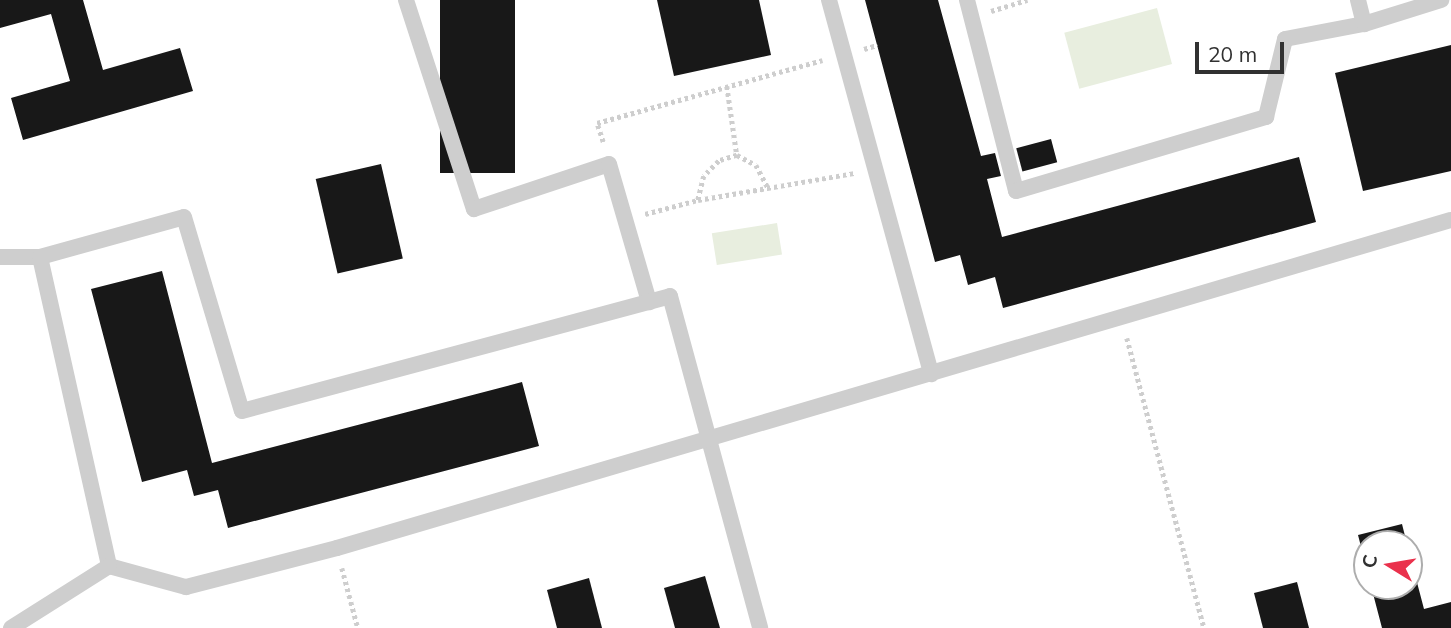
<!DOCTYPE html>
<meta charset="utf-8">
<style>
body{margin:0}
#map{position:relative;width:1451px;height:628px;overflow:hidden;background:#fff;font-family:Mulish,sans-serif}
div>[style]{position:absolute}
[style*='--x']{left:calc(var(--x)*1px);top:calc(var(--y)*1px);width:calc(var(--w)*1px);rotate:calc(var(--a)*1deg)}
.green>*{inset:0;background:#e8eedf;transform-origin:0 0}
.building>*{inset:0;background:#181818;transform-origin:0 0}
.path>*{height:4.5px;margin-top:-2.25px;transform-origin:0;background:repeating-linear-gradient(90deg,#cecece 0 3.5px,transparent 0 7px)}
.service>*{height:16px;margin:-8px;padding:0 8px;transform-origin:8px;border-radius:8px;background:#cecece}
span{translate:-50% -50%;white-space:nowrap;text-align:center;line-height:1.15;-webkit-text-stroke:7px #fff;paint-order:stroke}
.north{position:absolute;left:1353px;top:530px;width:70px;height:70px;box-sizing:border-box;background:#fff;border:2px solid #adadad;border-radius:50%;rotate:281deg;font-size:19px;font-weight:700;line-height:28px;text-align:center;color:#313131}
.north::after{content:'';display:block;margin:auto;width:24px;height:32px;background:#ea314c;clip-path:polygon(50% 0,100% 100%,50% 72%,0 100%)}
.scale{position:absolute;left:1195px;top:42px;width:89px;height:32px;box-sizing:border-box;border:4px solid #313131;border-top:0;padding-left:9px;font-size:21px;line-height:24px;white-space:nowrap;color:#313131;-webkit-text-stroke:5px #fff;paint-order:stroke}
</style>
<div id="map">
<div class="green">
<div style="left:1157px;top:8px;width:58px;height:96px;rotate:75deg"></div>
<div style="left:777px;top:223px;width:32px;height:66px;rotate:81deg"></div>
</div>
<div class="building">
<div style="clip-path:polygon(0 0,83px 0,103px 70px,180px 48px,193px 91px,23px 140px,11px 98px,70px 81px,51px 14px,0 28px)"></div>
<div style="left:440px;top:0;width:75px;height:173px"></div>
<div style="clip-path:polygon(657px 0,759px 0,771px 55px,674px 76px)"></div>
<div style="clip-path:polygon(865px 0,938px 0,981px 156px,995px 153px,1001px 176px,987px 179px,1002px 237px,1299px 157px,1316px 222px,1003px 308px,995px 277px,968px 285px,960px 255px,935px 262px)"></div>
<div style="clip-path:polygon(1451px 45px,1451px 171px,1363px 191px,1335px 73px)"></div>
<div style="left:1051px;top:139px;width:24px;height:36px;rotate:75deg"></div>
<div style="left:381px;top:164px;width:97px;height:67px;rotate:77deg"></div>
<div style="clip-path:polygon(162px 271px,212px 463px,522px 382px,539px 446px,228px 528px,218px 490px,194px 496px,187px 470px,142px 482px,91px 289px)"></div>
<div style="clip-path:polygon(1402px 524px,1407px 544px,1367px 544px,1367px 570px,1358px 535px)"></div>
<div style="clip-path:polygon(1409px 552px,1424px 609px,1451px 602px,1451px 628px,1382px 628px,1371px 586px,1409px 586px)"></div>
<div style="clip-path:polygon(705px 576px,720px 628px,675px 628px,664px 588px)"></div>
<div style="clip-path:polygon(589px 578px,602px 628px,557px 628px,547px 590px)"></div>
<div style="clip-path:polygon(1297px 582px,1309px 628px,1263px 628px,1254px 593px)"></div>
</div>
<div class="path">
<div style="--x:991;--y:11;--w:38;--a:-17"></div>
<div style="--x:864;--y:49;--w:14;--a:-17"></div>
<div style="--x:727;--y:86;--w:70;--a:81.8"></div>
<div style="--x:737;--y:155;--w:21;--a:28"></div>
<div style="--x:756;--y:165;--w:27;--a:62"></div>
<div style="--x:603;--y:142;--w:20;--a:-108"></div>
<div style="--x:597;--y:123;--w:234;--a:-15.6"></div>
<div style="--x:737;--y:155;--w:19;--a:162"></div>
<div style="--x:719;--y:161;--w:21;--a:135"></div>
<div style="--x:704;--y:176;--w:25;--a:104"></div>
<div style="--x:698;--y:200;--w:158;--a:-9.8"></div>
<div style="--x:645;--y:214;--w:55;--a:-14.8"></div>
<div style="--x:1127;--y:338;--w:300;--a:75.1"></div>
<div style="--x:342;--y:568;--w:62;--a:75.1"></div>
</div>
<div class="service">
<div style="--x:406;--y:0;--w:220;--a:72"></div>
<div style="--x:474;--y:209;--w:142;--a:-18.4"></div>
<div style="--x:609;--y:164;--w:144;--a:73.8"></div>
<div style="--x:829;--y:0;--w:388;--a:74.7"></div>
<div style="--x:967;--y:0;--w:197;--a:75.6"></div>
<div style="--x:1016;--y:191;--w:261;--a:-16.5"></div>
<div style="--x:1266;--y:117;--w:80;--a:-76.3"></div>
<div style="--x:1285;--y:39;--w:80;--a:-10.8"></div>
<div style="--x:1358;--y:0;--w:25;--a:76"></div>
<div style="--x:1364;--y:24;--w:81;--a:-17.3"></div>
<div style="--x:0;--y:257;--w:40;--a:0"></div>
<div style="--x:40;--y:257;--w:149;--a:-15.5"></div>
<div style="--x:184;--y:217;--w:202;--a:73.4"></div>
<div style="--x:242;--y:411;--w:443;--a:-15"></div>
<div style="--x:670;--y:296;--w:344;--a:74.8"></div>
<div style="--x:40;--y:257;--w:317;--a:77.4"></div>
<div style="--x:109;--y:566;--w:80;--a:15.3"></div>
<div style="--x:186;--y:587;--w:156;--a:-14.5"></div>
<div style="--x:337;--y:548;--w:1161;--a:-16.41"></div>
<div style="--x:11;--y:628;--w:116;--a:-32.3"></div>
</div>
<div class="north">С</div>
<div class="scale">20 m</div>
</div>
